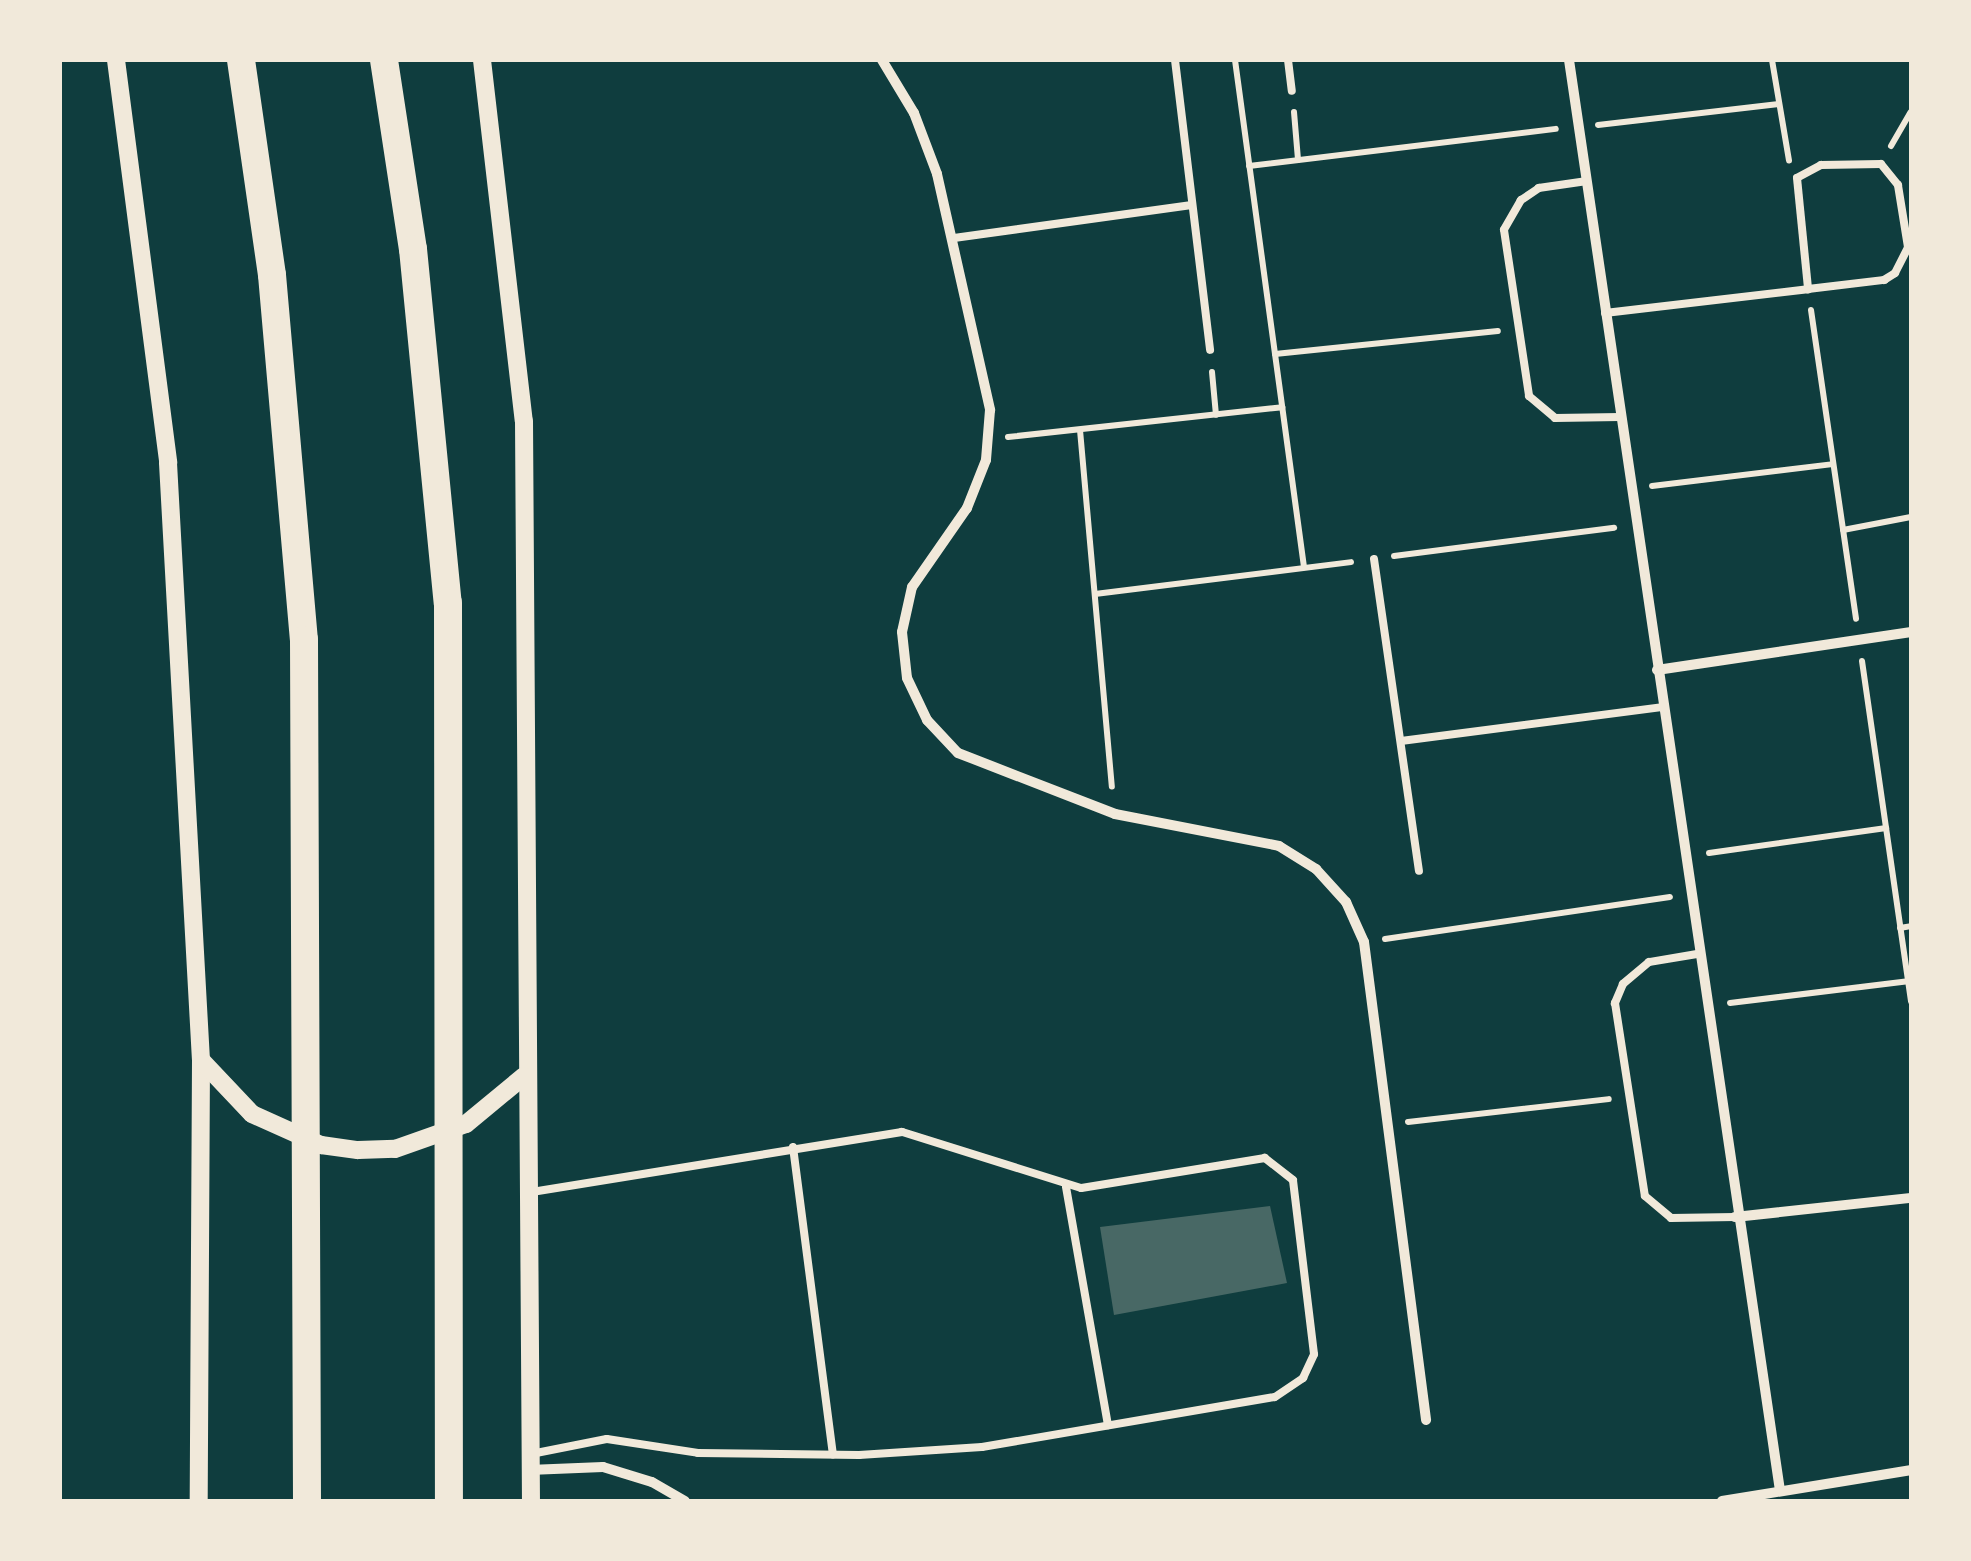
<!DOCTYPE html>
<style>
body{margin:0}
#map{position:relative;width:1971px;height:1561px;overflow:hidden;background:#0f3d3e;font-family:"Titillium Web",sans-serif}
div>[style]{position:absolute}
[style*='--x']{left:calc(var(--x)*1px);top:calc(var(--y)*1px);width:calc(var(--w)*1px);rotate:calc(var(--a)*1deg)}
.building>*{inset:0;background:#486865}
.path>*{height:6px;margin:-3px;padding:0 3px;transform-origin:3px;border-radius:3px;background:#f1e9da}
.service>*{height:8px;margin:-4px;padding:0 4px;transform-origin:4px;border-radius:4px;background:#f1e9da}
.minor>*{height:10px;margin:-5px;padding:0 5px;transform-origin:5px;border-radius:5px;background:#f1e9da}
.tertiary>*{height:18px;margin:-9px;padding:0 9px;transform-origin:9px;border-radius:9px;background:#f1e9da}
.trunk>*{height:28px;margin:-14px;padding:0 14px;transform-origin:14px;border-radius:14px;background:#f1e9da}
span{translate:-50% -50%;white-space:nowrap;text-align:center;line-height:1.15;-webkit-text-stroke:9px #f1e9da;paint-order:stroke}
.frame{position:absolute;inset:0;border:62px solid #f1e9da;pointer-events:none}
</style>
<div id="map">
<div class="building">
<div style="clip-path:polygon(1270px 1206px,1287px 1283px,1114px 1315px,1100px 1227px)"></div>
</div>
<div class="path">
<div style="--x:1235;--y:60;--w:512;--a:82.25"></div>
<div style="--x:1772;--y:60;--w:102;--a:80.4"></div>
<div style="--x:1294;--y:112;--w:48;--a:85.2"></div>
<div style="--x:1598;--y:125;--w:182;--a:-6.6"></div>
<div style="--x:1891;--y:146;--w:39;--a:-60"></div>
<div style="--x:1249;--y:166;--w:309;--a:-6.9"></div>
<div style="--x:1811;--y:310;--w:312;--a:81.7"></div>
<div style="--x:1275;--y:354;--w:224;--a:-5.9"></div>
<div style="--x:1212;--y:372;--w:43;--a:84.7"></div>
<div style="--x:1080;--y:430;--w:358;--a:84.9"></div>
<div style="--x:1008;--y:437;--w:276;--a:-6.2"></div>
<div style="--x:1652;--y:486;--w:182;--a:-6.9"></div>
<div style="--x:1843;--y:530;--w:69;--a:-10.8"></div>
<div style="--x:1394;--y:556;--w:222;--a:-7.3"></div>
<div style="--x:1095;--y:594;--w:258;--a:-7.1"></div>
<div style="--x:1862;--y:661;--w:344;--a:81.8"></div>
<div style="--x:1709;--y:853;--w:179;--a:-8"></div>
<div style="--x:1900;--y:928;--w:11;--a:-10"></div>
<div style="--x:1385;--y:939;--w:288;--a:-8.4"></div>
<div style="--x:1730;--y:1003;--w:179;--a:-7"></div>
<div style="--x:1408;--y:1122;--w:202;--a:-6.5"></div>
</div>
<div class="service">
<div style="--x:1175;--y:60;--w:292;--a:83.1"></div>
<div style="--x:1288;--y:60;--w:31;--a:83"></div>
<div style="--x:1587;--y:181;--w:49;--a:171.7"></div>
<div style="--x:1539;--y:188;--w:22;--a:146"></div>
<div style="--x:1521;--y:200;--w:34;--a:120"></div>
<div style="--x:1504;--y:230;--w:168;--a:81.4"></div>
<div style="--x:1529;--y:396;--w:34;--a:40"></div>
<div style="--x:1555;--y:418;--w:65;--a:-0.9"></div>
<div style="--x:954;--y:238;--w:240;--a:-7.9"></div>
<div style="--x:1605;--y:313;--w:204;--a:-6.7"></div>
<div style="--x:1808;--y:289;--w:77;--a:-6.8"></div>
<div style="--x:1884;--y:280;--w:13;--a:-32"></div>
<div style="--x:1895;--y:273;--w:29;--a:-63"></div>
<div style="--x:1908;--y:247;--w:63;--a:-99.2"></div>
<div style="--x:1898;--y:185;--w:27;--a:-129"></div>
<div style="--x:1881;--y:164;--w:60;--a:179"></div>
<div style="--x:1821;--y:165;--w:27;--a:152"></div>
<div style="--x:1797;--y:178;--w:112;--a:84.3"></div>
<div style="--x:1374;--y:559;--w:315;--a:81.8"></div>
<div style="--x:1401;--y:741;--w:263;--a:-7.4"></div>
<div style="--x:1697;--y:954;--w:49;--a:170.5"></div>
<div style="--x:1649;--y:962;--w:34;--a:140"></div>
<div style="--x:1623;--y:984;--w:21;--a:113"></div>
<div style="--x:1615;--y:1003;--w:195;--a:81.2"></div>
<div style="--x:1645;--y:1196;--w:34;--a:40"></div>
<div style="--x:1671;--y:1218;--w:64;--a:-0.9"></div>
<div style="--x:793;--y:1147;--w:310;--a:82.6"></div>
<div style="--x:1066;--y:1187;--w:242;--a:80"></div>
<div style="--x:531;--y:1454;--w:77;--a:-11.2"></div>
<div style="--x:607;--y:1439;--w:92;--a:8.7"></div>
<div style="--x:698;--y:1453;--w:161;--a:0.7"></div>
<div style="--x:859;--y:1455;--w:123;--a:-3.7"></div>
<div style="--x:982;--y:1447;--w:297;--a:-9.7"></div>
<div style="--x:1275;--y:1397;--w:34;--a:-34"></div>
<div style="--x:1303;--y:1378;--w:26;--a:-65"></div>
<div style="--x:1314;--y:1354;--w:175;--a:-96.9"></div>
<div style="--x:1293;--y:1180;--w:36;--a:-142"></div>
<div style="--x:1265;--y:1158;--w:186;--a:170.7"></div>
<div style="--x:1081;--y:1188;--w:188;--a:-162.6"></div>
<div style="--x:902;--y:1132;--w:375;--a:170.8"></div>
</div>
<div class="minor">
<div style="--x:882;--y:60;--w:62;--a:58.9"></div>
<div style="--x:914;--y:113;--w:65;--a:69.3"></div>
<div style="--x:937;--y:174;--w:242;--a:77.3"></div>
<div style="--x:990;--y:410;--w:50;--a:94.6"></div>
<div style="--x:986;--y:460;--w:52;--a:111.6"></div>
<div style="--x:967;--y:508;--w:96;--a:124.8"></div>
<div style="--x:912;--y:587;--w:46;--a:102.5"></div>
<div style="--x:902;--y:632;--w:46;--a:83.8"></div>
<div style="--x:907;--y:678;--w:47;--a:64.5"></div>
<div style="--x:927;--y:720;--w:45;--a:46.8"></div>
<div style="--x:958;--y:753;--w:168;--a:21.2"></div>
<div style="--x:1115;--y:814;--w:167;--a:11"></div>
<div style="--x:1279;--y:846;--w:44;--a:31.9"></div>
<div style="--x:1316;--y:869;--w:45;--a:47.7"></div>
<div style="--x:1346;--y:902;--w:44;--a:65.8"></div>
<div style="--x:1364;--y:942;--w:482;--a:82.6"></div>
<div style="--x:1569;--y:60;--w:1446;--a:81.61"></div>
<div style="--x:1657;--y:670;--w:257;--a:-8.5"></div>
<div style="--x:1735;--y:1217;--w:177;--a:-6.2"></div>
<div style="--x:529;--y:1470;--w:74;--a:-2.3"></div>
<div style="--x:603;--y:1467;--w:51;--a:17"></div>
<div style="--x:652;--y:1482;--w:38;--a:30"></div>
<div style="--x:1722;--y:1501;--w:192;--a:-9.3"></div>
</div>
<div class="tertiary">
<div style="--x:116;--y:60;--w:406;--a:82.6"></div>
<div style="--x:168;--y:463;--w:598;--a:86.84"></div>
<div style="--x:201;--y:1060;--w:441;--a:90.3"></div>
<div style="--x:482;--y:60;--w:363;--a:83.4"></div>
<div style="--x:524;--y:421;--w:1080;--a:89.63"></div>
<div style="--x:201;--y:1060;--w:74;--a:46.6"></div>
<div style="--x:252;--y:1114;--w:76;--a:24.2"></div>
<div style="--x:321;--y:1145;--w:37;--a:8"></div>
<div style="--x:358;--y:1150;--w:37;--a:-2"></div>
<div style="--x:395;--y:1149;--w:75;--a:-19.4"></div>
<div style="--x:466;--y:1124;--w:75;--a:-39.6"></div>
</div>
<div class="trunk">
<div style="--x:241;--y:60;--w:217;--a:81.8"></div>
<div style="--x:272;--y:275;--w:366;--a:85"></div>
<div style="--x:304;--y:640;--w:861;--a:89.8"></div>
<div style="--x:384;--y:60;--w:191;--a:81.3"></div>
<div style="--x:413;--y:249;--w:356;--a:84.4"></div>
<div style="--x:448;--y:603;--w:898;--a:89.94"></div>
</div>
<div class="frame"></div>
</div>
